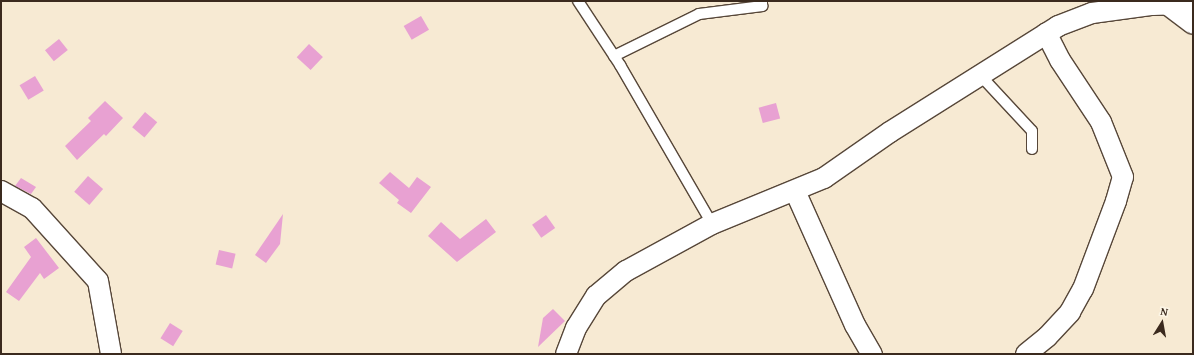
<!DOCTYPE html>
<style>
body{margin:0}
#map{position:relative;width:1194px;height:355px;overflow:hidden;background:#f7ead3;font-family:"Gentium Book Plus",serif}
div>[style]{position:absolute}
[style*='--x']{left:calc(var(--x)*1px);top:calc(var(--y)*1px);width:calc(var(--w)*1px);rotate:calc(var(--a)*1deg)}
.building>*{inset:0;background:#e8a1d2;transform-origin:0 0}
.roads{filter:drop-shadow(1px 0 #574739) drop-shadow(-1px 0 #574739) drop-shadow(0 1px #574739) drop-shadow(0 -1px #574739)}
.lane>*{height:10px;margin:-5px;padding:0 5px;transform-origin:5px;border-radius:5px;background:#fff}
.street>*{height:20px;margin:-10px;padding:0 10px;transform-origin:10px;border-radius:10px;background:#fff}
span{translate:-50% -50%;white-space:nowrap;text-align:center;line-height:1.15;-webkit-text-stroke:3px #fcf5e5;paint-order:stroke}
.frame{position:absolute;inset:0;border:2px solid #3b2a1e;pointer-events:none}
.north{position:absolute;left:1142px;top:303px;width:40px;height:40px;-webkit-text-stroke:3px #fcf5e5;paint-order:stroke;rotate:11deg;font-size:11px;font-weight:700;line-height:16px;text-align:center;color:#3b2a1e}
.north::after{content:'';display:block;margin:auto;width:14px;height:18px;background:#3b2a1e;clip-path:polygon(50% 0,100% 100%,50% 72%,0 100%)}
</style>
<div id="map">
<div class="building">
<div style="left:421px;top:16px;width:16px;height:20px;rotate:60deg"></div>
<div style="left:59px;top:39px;width:14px;height:18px;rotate:51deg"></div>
<div style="left:309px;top:44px;width:19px;height:18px;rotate:43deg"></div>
<div style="left:35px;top:76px;width:17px;height:18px;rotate:59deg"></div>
<div style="clip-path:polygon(105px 101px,123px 118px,106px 136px,104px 134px,77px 160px,65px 146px,91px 121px,88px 118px)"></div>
<div style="left:776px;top:103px;width:16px;height:18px;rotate:75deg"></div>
<div style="left:145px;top:112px;width:16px;height:20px;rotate:40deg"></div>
<div style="clip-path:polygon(390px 172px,409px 188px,417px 177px,431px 187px,411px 213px,397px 203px,399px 200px,379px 183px)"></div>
<div style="left:88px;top:176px;width:20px;height:21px;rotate:41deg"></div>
<div style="clip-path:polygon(21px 178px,36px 187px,31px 194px,15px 186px)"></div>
<div style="clip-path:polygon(283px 214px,280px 244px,266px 263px,255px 255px)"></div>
<div style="left:546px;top:215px;width:16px;height:17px;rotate:55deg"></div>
<div style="clip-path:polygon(486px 219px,496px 232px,457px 262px,428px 236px,441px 222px,460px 239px)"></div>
<div style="clip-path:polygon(36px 238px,59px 268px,44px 279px,40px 273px,19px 301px,6px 292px,31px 257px,24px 247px)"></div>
<div style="left:219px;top:250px;width:17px;height:15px;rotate:13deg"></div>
<div style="clip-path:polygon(553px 309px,565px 321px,538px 347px,543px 318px)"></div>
<div style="left:170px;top:323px;width:15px;height:18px;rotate:32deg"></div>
</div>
<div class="roads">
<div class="lane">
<div style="--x:578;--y:1;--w:77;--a:56.7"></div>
<div style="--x:620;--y:65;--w:184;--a:59.9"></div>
<div style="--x:614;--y:56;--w:95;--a:-26.3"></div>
<div style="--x:699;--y:14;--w:64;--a:-7.2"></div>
<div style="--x:762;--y:6;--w:5;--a:-90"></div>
<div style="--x:980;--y:75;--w:76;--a:47.1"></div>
<div style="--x:1032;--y:131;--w:18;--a:90"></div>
</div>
<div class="street">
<div style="--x:1168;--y:5;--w:31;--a:37"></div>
<div style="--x:1;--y:191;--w:35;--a:29"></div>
<div style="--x:32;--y:208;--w:98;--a:47.9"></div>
<div style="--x:98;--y:281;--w:74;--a:79.9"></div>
<div style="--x:795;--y:191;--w:147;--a:65.9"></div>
<div style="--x:855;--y:325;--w:34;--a:60"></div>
<div style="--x:566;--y:354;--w:28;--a:-69"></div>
<div style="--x:576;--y:328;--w:38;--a:-58"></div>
<div style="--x:596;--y:296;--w:39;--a:-40"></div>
<div style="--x:626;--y:271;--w:98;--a:-28.7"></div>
<div style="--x:712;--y:224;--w:121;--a:-22.3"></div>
<div style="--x:824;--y:178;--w:80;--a:-34.9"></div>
<div style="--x:890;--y:132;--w:199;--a:-32.2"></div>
<div style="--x:1058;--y:26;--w:36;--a:-21"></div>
<div style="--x:1092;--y:13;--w:61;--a:-7.6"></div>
<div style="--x:1152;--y:5;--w:32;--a:-2"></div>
<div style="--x:1184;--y:4;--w:9;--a:-13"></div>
<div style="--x:1026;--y:354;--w:27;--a:-39"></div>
<div style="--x:1047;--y:337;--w:34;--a:-47"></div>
<div style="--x:1070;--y:312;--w:26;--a:-61"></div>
<div style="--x:1083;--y:289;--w:94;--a:-69.4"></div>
<div style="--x:1116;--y:201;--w:25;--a:-74"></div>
<div style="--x:1123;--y:177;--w:59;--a:-111.8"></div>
<div style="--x:1101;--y:122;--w:74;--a:-123.5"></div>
<div style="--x:1060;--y:60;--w:30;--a:-117"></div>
</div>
</div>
<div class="frame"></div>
<div class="north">N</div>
</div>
